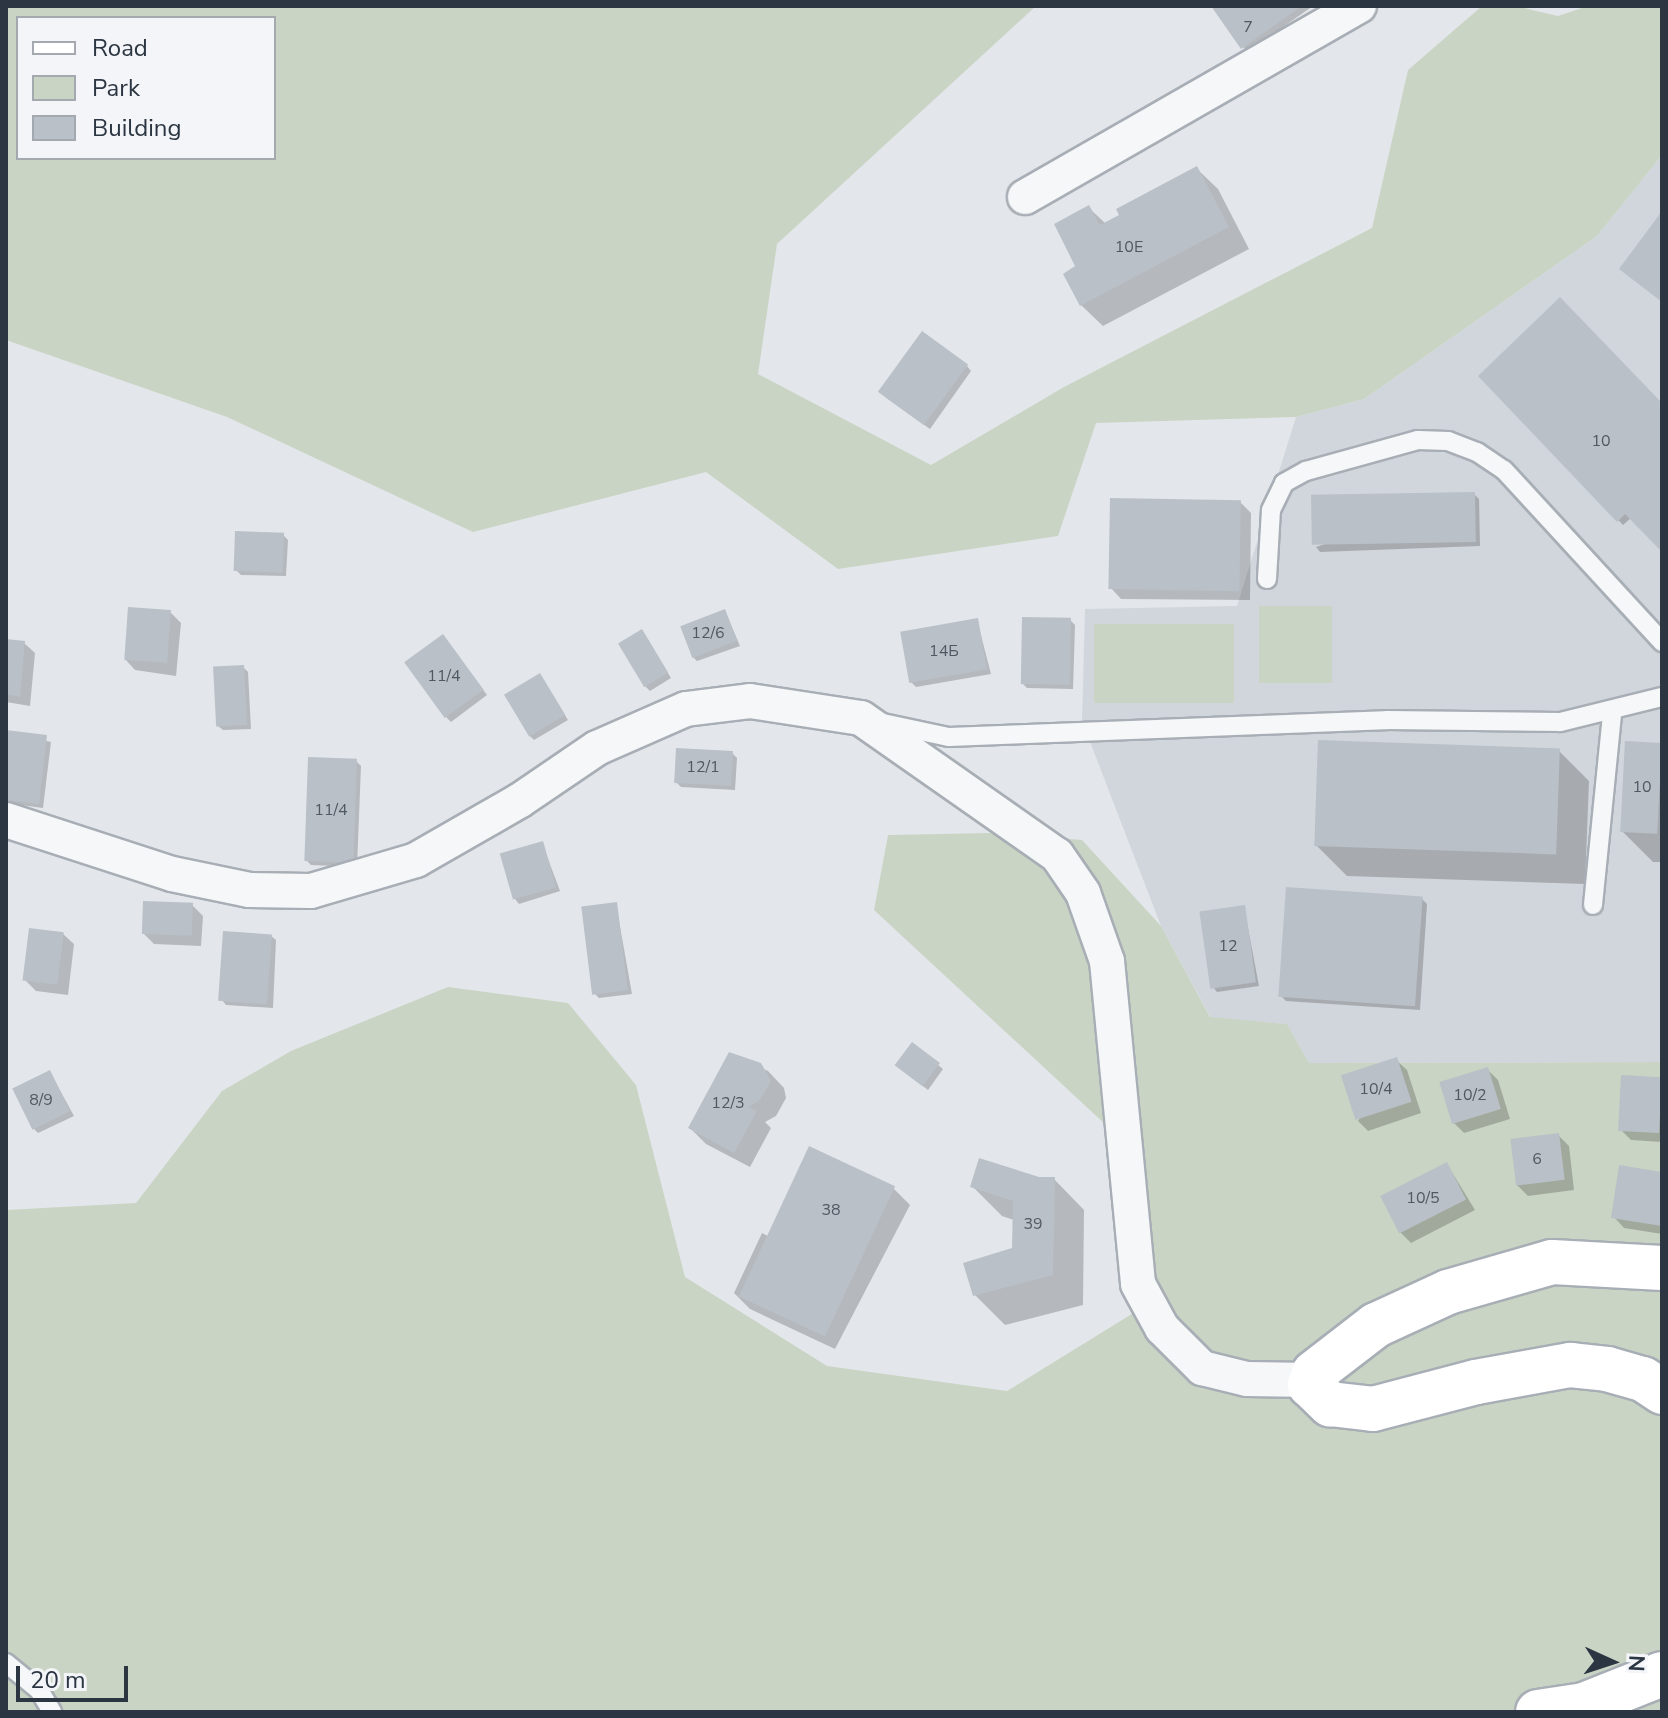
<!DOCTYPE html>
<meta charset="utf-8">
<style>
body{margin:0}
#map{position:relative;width:1668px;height:1718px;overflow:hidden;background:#e3e7eb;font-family:"Nunito Sans",sans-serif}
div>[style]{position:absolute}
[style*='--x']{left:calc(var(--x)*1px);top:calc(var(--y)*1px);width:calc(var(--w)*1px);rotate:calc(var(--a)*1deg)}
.built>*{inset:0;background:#d1d6dc}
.green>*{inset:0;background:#cad4c4;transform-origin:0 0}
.shadow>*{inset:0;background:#0003}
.building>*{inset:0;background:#bac0c7;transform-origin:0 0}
.roads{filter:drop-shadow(2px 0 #a8aeb5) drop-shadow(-2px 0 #a8aeb5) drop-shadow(0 2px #a8aeb5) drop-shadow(0 -2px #a8aeb5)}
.lane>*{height:18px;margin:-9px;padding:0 9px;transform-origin:9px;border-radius:9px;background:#f6f7f9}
.street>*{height:34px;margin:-17px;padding:0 17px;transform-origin:17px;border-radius:17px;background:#f6f7f9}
.secondary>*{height:44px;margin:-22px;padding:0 22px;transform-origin:22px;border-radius:22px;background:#fff}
span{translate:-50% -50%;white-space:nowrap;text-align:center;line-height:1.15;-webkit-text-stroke:6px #f3f5f8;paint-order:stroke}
.number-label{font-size:16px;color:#4f5863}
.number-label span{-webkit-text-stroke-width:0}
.frame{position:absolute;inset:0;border:8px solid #2b3642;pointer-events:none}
.legend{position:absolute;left:16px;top:16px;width:260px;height:144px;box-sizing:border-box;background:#f3f5f8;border:2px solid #a3a9af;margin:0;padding:10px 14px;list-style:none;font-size:24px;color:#2b3642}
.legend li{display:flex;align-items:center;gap:16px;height:40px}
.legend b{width:40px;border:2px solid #a3a9af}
.north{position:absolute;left:1572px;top:1622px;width:80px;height:80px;-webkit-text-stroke:6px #f3f5f8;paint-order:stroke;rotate:93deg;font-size:22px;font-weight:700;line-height:32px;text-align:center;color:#2b3642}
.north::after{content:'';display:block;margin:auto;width:28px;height:36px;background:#2b3642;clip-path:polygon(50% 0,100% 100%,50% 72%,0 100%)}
.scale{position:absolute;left:16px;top:1666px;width:112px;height:36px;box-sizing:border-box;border:4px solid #2b3642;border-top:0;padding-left:10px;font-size:24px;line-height:28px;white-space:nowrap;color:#2b3642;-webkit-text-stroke:6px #f3f5f8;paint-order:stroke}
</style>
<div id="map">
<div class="built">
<div style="clip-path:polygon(1662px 155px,1662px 1062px,1309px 1063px,1287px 1024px,1211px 1018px,1161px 926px,1082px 721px,1085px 609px,1237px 606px,1296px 417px,1364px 399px,1597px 236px)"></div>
</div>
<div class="green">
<div style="clip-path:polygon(evenodd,6px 6px,1036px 6px,777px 244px,758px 374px,931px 465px,1064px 387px,1372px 228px,1408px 70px,1482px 6px,1515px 6px,1558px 16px,1588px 6px,1662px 6px,1662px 155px,1597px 236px,1364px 399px,1296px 417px,1096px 423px,1058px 536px,838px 569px,706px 472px,473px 532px,227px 417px,6px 340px,6px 6px,18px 18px,274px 18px,274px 158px,18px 158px,18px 18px)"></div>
<div style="left:1259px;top:606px;width:73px;height:77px"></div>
<div style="left:1094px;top:624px;width:140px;height:79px"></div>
<div style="clip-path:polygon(990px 833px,1082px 840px,1161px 926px,1210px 1017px,1287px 1024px,1309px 1063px,1662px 1062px,1662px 1712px,6px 1712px,6px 1210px,136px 1203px,222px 1091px,291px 1051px,448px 987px,568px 1003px,636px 1085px,685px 1277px,827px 1366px,1007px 1391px,1148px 1304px,1134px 1151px,874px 910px,888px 835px)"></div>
</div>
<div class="shadow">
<div style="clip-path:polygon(1213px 6px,1313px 6px,1247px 52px)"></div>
<div style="clip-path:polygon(1196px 168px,1218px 189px,1249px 249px,1103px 326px,1081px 305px,1078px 267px,1089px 208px,1106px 224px)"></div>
<div style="clip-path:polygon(967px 366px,971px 371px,930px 429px,885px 397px)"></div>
<div style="clip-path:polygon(1481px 377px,1662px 406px,1662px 550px,1631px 518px,1623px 525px)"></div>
<div style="clip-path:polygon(1474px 494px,1479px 499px,1480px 546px,1320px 552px,1316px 547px)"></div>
<div style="clip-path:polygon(1240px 502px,1251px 513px,1250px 600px,1121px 599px,1111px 588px)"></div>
<div style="clip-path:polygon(283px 535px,288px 540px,286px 576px,241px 575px,236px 570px)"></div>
<div style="clip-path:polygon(725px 611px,740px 646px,697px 661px,692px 656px)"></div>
<div style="clip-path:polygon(170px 612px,181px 623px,176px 676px,135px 670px,125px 659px)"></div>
<div style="clip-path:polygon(977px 620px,991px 674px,916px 687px,911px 682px)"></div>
<div style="clip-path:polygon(1070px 620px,1075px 625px,1073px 689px,1027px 688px,1022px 683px)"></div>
<div style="clip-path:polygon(642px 632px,671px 678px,650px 691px,645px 686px)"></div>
<div style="clip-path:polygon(6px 641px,24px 643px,35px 653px,30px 706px,6px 702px)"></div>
<div style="clip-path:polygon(447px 641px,487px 695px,451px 722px,446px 717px)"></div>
<div style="clip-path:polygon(243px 667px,248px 672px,251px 729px,223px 730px,218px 726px)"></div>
<div style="clip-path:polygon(540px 675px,568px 720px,534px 740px,529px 735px)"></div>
<div style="clip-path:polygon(6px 732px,51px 742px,43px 808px,6px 803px)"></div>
<div style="clip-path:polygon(1662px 745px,1662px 862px,1653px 862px,1622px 831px)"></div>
<div style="clip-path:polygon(1559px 751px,1589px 781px,1585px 884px,1347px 876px,1316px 845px)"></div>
<div style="clip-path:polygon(732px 753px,737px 758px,735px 790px,681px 787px,676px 782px)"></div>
<div style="clip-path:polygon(356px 761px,361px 766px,357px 867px,311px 865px,306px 860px)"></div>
<div style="clip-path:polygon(542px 843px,560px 891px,519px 904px,515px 899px)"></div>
<div style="clip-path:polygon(1422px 899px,1427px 904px,1420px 1010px,1286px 1001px,1281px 996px)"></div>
<div style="clip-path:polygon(616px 904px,632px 994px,599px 998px,594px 993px)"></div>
<div style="clip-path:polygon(192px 905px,203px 916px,201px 946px,154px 944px,143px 933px)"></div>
<div style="clip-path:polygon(1244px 907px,1259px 986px,1217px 992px,1213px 987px)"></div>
<div style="clip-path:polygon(63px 934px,74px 944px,68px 995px,36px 991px,25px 980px)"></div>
<div style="clip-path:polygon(271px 936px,276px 940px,273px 1008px,226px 1005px,222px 1000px)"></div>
<div style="clip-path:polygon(730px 1055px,768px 1071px,784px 1088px,786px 1098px,776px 1116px,765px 1122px,771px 1128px,750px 1167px,706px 1144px,690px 1128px)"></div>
<div style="clip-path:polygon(1396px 1060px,1407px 1070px,1421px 1113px,1368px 1131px,1358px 1121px)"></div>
<div style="clip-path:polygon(938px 1065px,943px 1069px,928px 1090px,902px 1070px)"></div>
<div style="clip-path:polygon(1487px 1069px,1498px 1080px,1510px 1119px,1464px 1133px,1454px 1123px)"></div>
<div style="clip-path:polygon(50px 1072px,74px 1116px,38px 1133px,33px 1128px)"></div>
<div style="clip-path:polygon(1662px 1079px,1662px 1142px,1631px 1140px,1621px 1130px)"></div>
<div style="clip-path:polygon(1558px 1135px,1569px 1146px,1574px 1190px,1528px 1196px,1517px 1185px)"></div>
<div style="clip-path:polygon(1447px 1164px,1475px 1210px,1411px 1243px,1400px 1232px)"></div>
<div style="clip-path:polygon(1662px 1174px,1662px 1234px,1624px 1228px,1614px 1217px)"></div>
<div style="clip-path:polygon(1054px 1179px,1084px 1210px,1083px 1305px,1005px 1325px,975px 1295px,1014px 1249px,1014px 1220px,1002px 1216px,972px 1186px)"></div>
<div style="clip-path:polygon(894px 1189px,910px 1205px,835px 1349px,750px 1309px,734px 1293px,762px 1233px,768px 1236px)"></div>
</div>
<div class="building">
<div style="clip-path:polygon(1211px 6px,1302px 6px,1241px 49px)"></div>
<div style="clip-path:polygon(1197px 166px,1229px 227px,1080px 306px,1063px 274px,1075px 266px,1054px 224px,1089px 205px,1100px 225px,1119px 215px,1116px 209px)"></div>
<div style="clip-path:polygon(1662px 211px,1662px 302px,1619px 269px)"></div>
<div style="clip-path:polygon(1560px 297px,1662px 403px,1662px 552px,1625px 514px,1617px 522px,1478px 376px)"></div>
<div style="left:922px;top:331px;width:57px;height:75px;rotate:36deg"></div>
<div style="left:1475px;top:492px;width:50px;height:164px;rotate:89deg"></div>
<div style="left:1110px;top:498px;width:131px;height:91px;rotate:1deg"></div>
<div style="left:235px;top:531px;width:49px;height:40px;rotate:2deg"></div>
<div style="left:128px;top:607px;width:43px;height:53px;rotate:4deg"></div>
<div style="left:725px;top:609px;width:34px;height:48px;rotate:69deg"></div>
<div style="left:1022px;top:617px;width:49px;height:67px;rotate:1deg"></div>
<div style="left:978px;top:618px;width:52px;height:79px;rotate:80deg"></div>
<div style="left:642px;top:629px;width:51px;height:28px;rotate:59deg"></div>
<div style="left:443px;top:634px;width:69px;height:48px;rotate:54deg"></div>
<div style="clip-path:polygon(6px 639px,25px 641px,20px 697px,6px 694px)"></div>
<div style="left:244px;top:665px;width:60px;height:31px;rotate:87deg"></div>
<div style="left:540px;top:673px;width:49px;height:42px;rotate:59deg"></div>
<div style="clip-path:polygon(6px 730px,47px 735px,39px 804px,6px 800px)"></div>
<div style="left:1318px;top:740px;width:242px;height:106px;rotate:2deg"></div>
<div style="left:1625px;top:741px;width:37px;height:91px;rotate:3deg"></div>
<div style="left:676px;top:748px;width:57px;height:35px;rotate:3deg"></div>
<div style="left:308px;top:757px;width:49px;height:104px;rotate:2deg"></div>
<div style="left:543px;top:841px;width:48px;height:45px;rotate:74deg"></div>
<div style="left:1286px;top:887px;width:137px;height:110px;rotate:4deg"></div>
<div style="left:143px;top:901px;width:50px;height:33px;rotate:2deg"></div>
<div style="left:617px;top:902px;width:89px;height:36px;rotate:83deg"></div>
<div style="left:1245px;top:905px;width:78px;height:46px;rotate:82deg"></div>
<div style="left:29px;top:928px;width:35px;height:53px;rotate:7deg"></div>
<div style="left:223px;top:931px;width:49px;height:70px;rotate:4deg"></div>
<div style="left:912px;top:1042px;width:35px;height:29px;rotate:37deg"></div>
<div style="clip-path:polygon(729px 1052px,761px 1063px,771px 1081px,760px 1100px,749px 1107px,757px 1111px,734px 1153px,688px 1128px)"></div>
<div style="left:1397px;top:1057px;width:47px;height:59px;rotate:72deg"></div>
<div style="left:1488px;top:1067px;width:44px;height:51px;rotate:73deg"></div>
<div style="left:50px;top:1070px;width:46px;height:42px;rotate:64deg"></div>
<div style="left:1621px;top:1075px;width:41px;height:56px;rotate:3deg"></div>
<div style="left:1559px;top:1133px;width:47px;height:49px;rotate:83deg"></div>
<div style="left:809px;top:1146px;width:95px;height:166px;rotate:25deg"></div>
<div style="clip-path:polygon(979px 1158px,1039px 1177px,1055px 1177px,1053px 1275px,973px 1296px,963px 1263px,1012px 1248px,1013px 1201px,970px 1187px)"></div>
<div style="left:1447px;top:1162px;width:42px;height:75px;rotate:63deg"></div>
<div style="clip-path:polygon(1619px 1165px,1662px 1172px,1662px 1226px,1611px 1218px)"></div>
</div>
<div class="roads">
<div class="lane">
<div style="--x:1267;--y:579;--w:69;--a:-86.7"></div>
<div style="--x:1271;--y:510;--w:30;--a:-64"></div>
<div style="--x:1284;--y:483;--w:25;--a:-29"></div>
<div style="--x:1306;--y:471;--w:116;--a:-15.5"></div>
<div style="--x:1418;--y:440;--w:30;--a:2"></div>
<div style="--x:1448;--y:441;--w:31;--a:21"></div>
<div style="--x:1477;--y:452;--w:32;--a:34"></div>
<div style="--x:1504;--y:470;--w:234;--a:47.4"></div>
<div style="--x:883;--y:723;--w:67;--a:12"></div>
<div style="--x:949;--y:737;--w:438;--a:-2.2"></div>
<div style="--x:1387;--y:720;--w:173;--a:0.7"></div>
<div style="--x:1560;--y:722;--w:105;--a:-13.8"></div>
<div style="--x:1593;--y:905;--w:193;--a:-84.3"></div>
<div style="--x:6;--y:1663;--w:43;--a:39.3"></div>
<div style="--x:39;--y:1690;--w:26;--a:59"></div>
</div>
<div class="street">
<div style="--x:1025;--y:197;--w:385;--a:-29.8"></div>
<div style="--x:6;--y:820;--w:175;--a:18"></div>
<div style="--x:172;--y:874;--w:79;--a:11.7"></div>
<div style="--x:249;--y:890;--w:62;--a:0.9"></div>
<div style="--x:311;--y:891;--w:109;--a:-16.4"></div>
<div style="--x:416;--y:860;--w:119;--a:-29.8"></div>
<div style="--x:519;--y:801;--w:94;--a:-34.2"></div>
<div style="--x:597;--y:748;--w:97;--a:-23.7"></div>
<div style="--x:686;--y:709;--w:64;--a:-7.1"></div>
<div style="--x:750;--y:701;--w:112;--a:8.7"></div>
<div style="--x:861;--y:718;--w:239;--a:35"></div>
<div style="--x:1057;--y:855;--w:46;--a:55.6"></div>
<div style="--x:1083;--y:893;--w:72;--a:70.6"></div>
<div style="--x:1107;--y:961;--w:324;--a:84.5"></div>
<div style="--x:1138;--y:1284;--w:50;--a:61.4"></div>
<div style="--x:1162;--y:1328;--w:57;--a:45"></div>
<div style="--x:1202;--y:1368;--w:46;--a:13.7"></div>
<div style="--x:1247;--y:1379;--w:64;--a:0.9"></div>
</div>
<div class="secondary">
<div style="--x:1662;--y:1268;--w:110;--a:-176.9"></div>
<div style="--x:1552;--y:1262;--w:108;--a:163.9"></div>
<div style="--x:1448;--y:1292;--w:79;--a:155.4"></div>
<div style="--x:1376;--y:1325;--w:78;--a:142.3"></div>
<div style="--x:1314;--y:1373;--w:13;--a:108"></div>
<div style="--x:1310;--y:1385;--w:28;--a:44"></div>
<div style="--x:1330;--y:1404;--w:43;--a:6.6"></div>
<div style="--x:1373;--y:1409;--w:106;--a:-14.7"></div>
<div style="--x:1476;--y:1382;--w:96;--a:-10.3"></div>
<div style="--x:1570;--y:1365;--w:37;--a:6"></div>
<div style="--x:1607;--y:1369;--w:37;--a:16"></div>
<div style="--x:1643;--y:1379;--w:23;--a:34"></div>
<div style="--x:1538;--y:1712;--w:47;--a:-8.7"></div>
<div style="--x:1584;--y:1705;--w:84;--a:-21.7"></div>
</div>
</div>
<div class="number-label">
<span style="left:1248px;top:27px">7</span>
<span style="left:1129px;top:247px">10Е</span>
<span style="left:1601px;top:441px">10</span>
<span style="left:708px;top:633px">12/6</span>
<span style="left:944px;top:651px">14Б</span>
<span style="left:444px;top:676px">11/4</span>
<span style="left:703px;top:767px">12/1</span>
<span style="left:1642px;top:787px">10</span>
<span style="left:331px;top:810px">11/4</span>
<span style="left:1228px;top:946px">12</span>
<span style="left:1376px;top:1089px">10/4</span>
<span style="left:1470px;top:1095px">10/2</span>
<span style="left:41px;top:1100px">8/9</span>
<span style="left:728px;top:1103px">12/3</span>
<span style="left:1537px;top:1159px">6</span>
<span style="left:1423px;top:1198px">10/5</span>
<span style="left:831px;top:1210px">38</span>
<span style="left:1033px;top:1224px">39</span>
</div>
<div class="frame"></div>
<ul class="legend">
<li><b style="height:10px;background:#fff"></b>Road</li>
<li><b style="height:22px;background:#cad4c4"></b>Park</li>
<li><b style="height:22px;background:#bac0c7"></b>Building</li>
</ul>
<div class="north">N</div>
<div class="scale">20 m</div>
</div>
